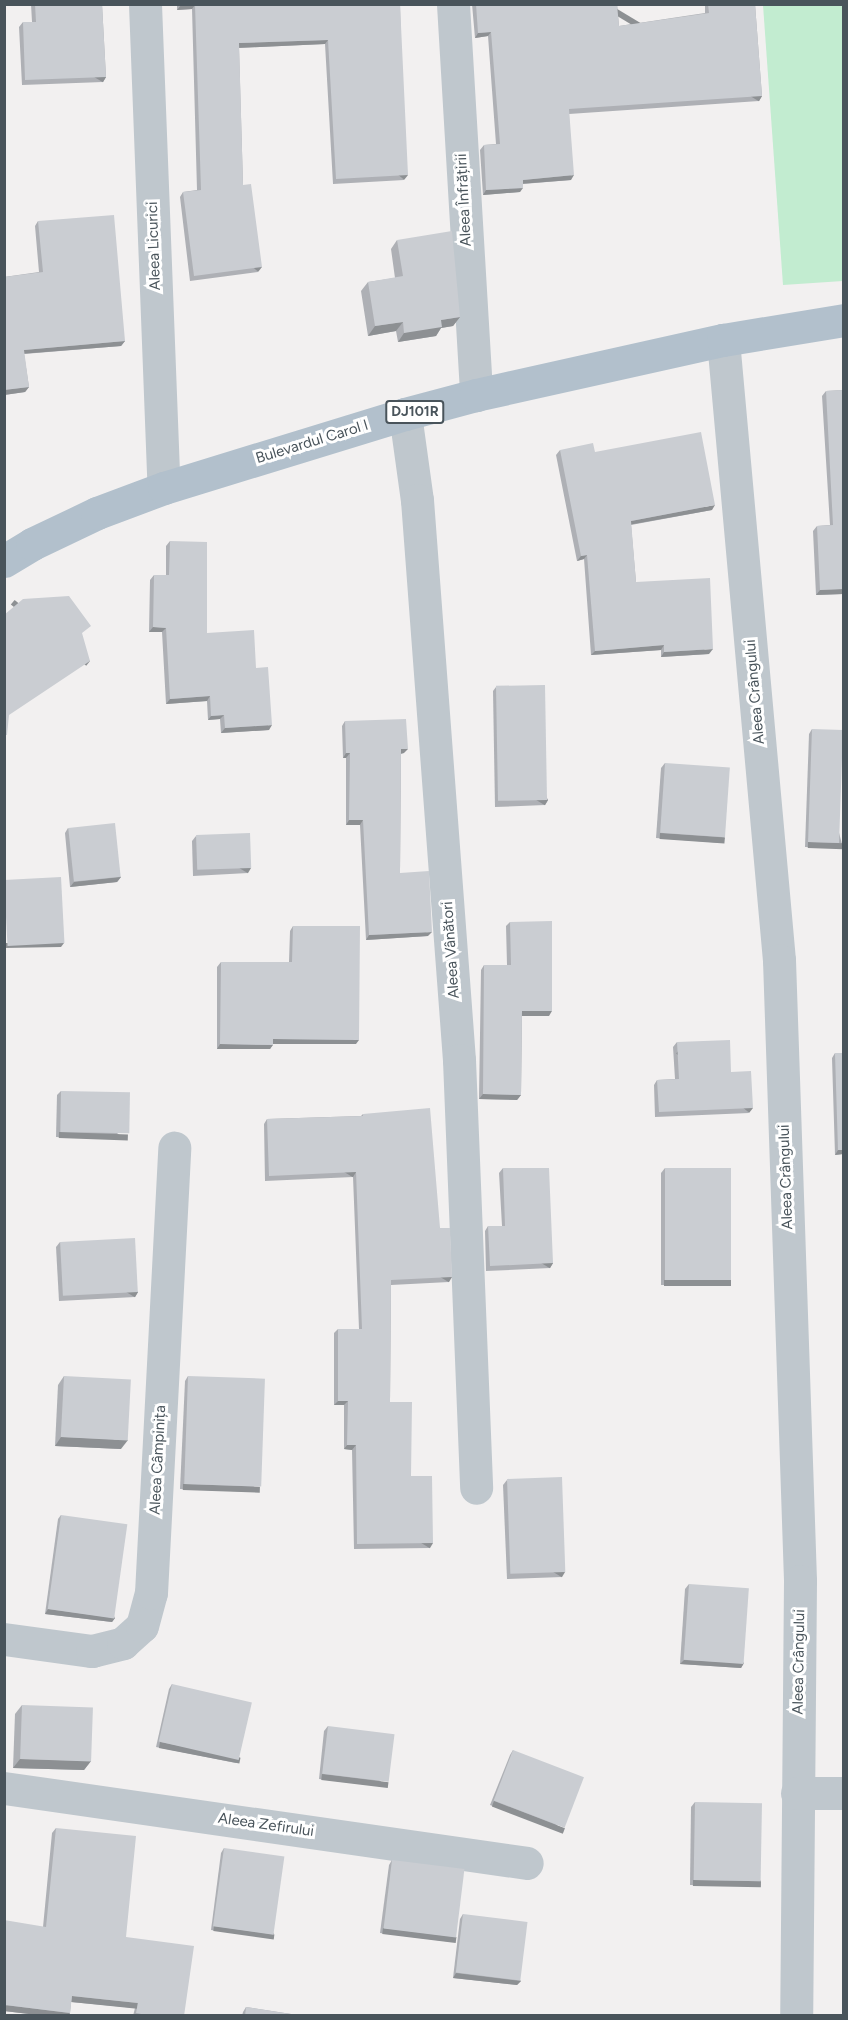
<!DOCTYPE html>
<meta charset="utf-8">
<style>
body{margin:0}
#map{position:relative;width:848px;height:2020px;overflow:hidden;background:#f2f0f0;font-family:Figtree,sans-serif}
div>[style]{position:absolute}
[style*='--x']{left:calc(var(--x)*1px);top:calc(var(--y)*1px);width:calc(var(--w)*1px);rotate:calc(var(--a)*1deg)}
.green>*{inset:0;background:#c2ecd0}
.minor>*{height:33px;margin:-16.5px;padding:0 16.5px;transform-origin:16.5px;border-radius:16.5px;background:#bfc7cd}
.major>*{height:33px;margin:-16.5px;padding:0 16.5px;transform-origin:16.5px;border-radius:16.5px;background:#b2c0cc}
.wall>*{inset:0;background:#aeb0b5}
.shaded-wall>*{inset:0;background:#8d9093;transform-origin:0 0}
.building>*{inset:0;background:#cacdd2;transform-origin:0 0}
span{translate:-50% -50%;white-space:nowrap;text-align:center;line-height:1.15;-webkit-text-stroke:6px #fff;paint-order:stroke}
.shield-label span{padding:2px 4px;background:#fff;border:2px solid;border-radius:4px;-webkit-text-stroke-width:0}
.shield-label{font-size:14px;color:#49545b;font-weight:700}
.street-label{font-size:15px;color:#49545b}
.frame{position:absolute;inset:0;border:6px solid #49545b;pointer-events:none}
</style>
<div id="map">
<div class="green">
<div style="clip-path:polygon(763px 5px,843px 5px,843px 281px,783px 285px)"></div>
</div>
<div class="minor">
<div style="--x:145;--y:4;--w:484;--a:87.8"></div>
<div style="--x:453;--y:4;--w:392;--a:86.6"></div>
<div style="--x:723;--y:340;--w:623;--a:84.84"></div>
<div style="--x:779;--y:960;--w:621;--a:88.06"></div>
<div style="--x:800;--y:1581;--w:435;--a:90.5"></div>
<div style="--x:405;--y:414;--w:87;--a:82.1"></div>
<div style="--x:417;--y:500;--w:562;--a:85.71"></div>
<div style="--x:459;--y:1060;--w:428;--a:87.7"></div>
<div style="--x:4;--y:1639;--w:89;--a:7.8"></div>
<div style="--x:92;--y:1651;--w:32;--a:-14"></div>
<div style="--x:123;--y:1643;--w:25;--a:-42"></div>
<div style="--x:142;--y:1626;--w:34;--a:-75"></div>
<div style="--x:151;--y:1593;--w:446;--a:-87"></div>
<div style="--x:4;--y:1788;--w:528;--a:8.16"></div>
<div style="--x:797;--y:1793;--w:47;--a:0"></div>
</div>
<div class="major">
<div style="--x:4;--y:561;--w:33;--a:-31"></div>
<div style="--x:32;--y:544;--w:72;--a:-25.5"></div>
<div style="--x:97;--y:513;--w:72;--a:-20.5"></div>
<div style="--x:164;--y:488;--w:252;--a:-17.1"></div>
<div style="--x:405;--y:414;--w:73;--a:-15"></div>
<div style="--x:476;--y:395;--w:253;--a:-12.6"></div>
<div style="--x:723;--y:340;--w:123;--a:-9.4"></div>
</div>
<div class="wall">
<div style="clip-path:polygon(31px 4px,102px 4px,106px 77px,103px 82px,22px 85px,19px 27px,23px 22px,32px 22px)"></div>
<div style="clip-path:polygon(177px 4px,400px 4px,404px 180px,333px 184px,325px 44px,239px 48px,243px 185px,258px 272px,190px 281px,180px 197px,183px 192px,197px 190px,192px 9px,177px 10px)"></div>
<div style="clip-path:polygon(472px 4px,617px 4px,619px 26px,705px 13px,705px 4px,755px 4px,762px 96px,759px 101px,569px 114px,571px 180px,523px 184px,520px 192px,483px 195px,480px 150px,484px 145px,496px 144px,488px 36px,475px 38px)"></div>
<div style="clip-path:polygon(38px 221px,125px 341px,121px 346px,24px 354px,29px 387px,25px 392px,4px 395px,4px 277px,39px 272px,35px 226px)"></div>
<div style="clip-path:polygon(397px 240px,460px 317px,453px 326px,441px 328px,436px 336px,398px 342px,396px 331px,368px 336px,361px 291px,368px 282px,395px 278px,391px 249px)"></div>
<div style="clip-path:polygon(843px 390px,843px 594px,816px 595px,813px 531px,817px 526px,830px 525px,822px 396px,826px 391px)"></div>
<div style="clip-path:polygon(560px 450px,595px 452px,712px 510px,631px 525px,636px 582px,709px 654px,661px 657px,661px 650px,591px 655px,584px 559px,577px 561px,556px 455px)"></div>
<div style="clip-path:polygon(170px 541px,207px 633px,256px 668px,269px 730px,221px 733px,220px 719px,208px 720px,207px 701px,166px 704px,162px 632px,149px 632px,150px 580px,154px 575px,166px 575px,166px 546px)"></div>
<div style="clip-path:polygon(496px 687px,548px 800px,545px 805px,495px 807px,493px 691px)"></div>
<div style="clip-path:polygon(345px 721px,404px 753px,401px 754px,400px 873px,428px 936px,366px 940px,360px 825px,346px 825px,346px 758px,343px 758px,342px 726px)"></div>
<div style="clip-path:polygon(812px 729px,843px 848px,805px 847px,809px 734px)"></div>
<div style="clip-path:polygon(665px 763px,725px 838px,722px 843px,656px 838px,661px 768px)"></div>
<div style="clip-path:polygon(68px 828px,121px 877px,117px 882px,70px 887px,65px 833px)"></div>
<div style="clip-path:polygon(196px 836px,248px 873px,193px 876px,192px 841px)"></div>
<div style="clip-path:polygon(510px 922px,549px 1016px,522px 1016px,521px 1095px,517px 1100px,479px 1099px,481px 970px,484px 965px,507px 965px,506px 926px)"></div>
<div style="clip-path:polygon(293px 926px,356px 1044px,273px 1044px,270px 1049px,217px 1049px,217px 967px,221px 962px,289px 962px,290px 931px)"></div>
<div style="clip-path:polygon(677px 1042px,731px 1072px,749px 1113px,655px 1117px,654px 1085px,657px 1080px,675px 1079px,673px 1047px)"></div>
<div style="clip-path:polygon(835px 1053px,843px 1053px,843px 1154px,835px 1155px,832px 1058px)"></div>
<div style="clip-path:polygon(61px 1091px,125px 1139px,56px 1137px,57px 1095px)"></div>
<div style="clip-path:polygon(363px 1114px,440px 1228px,449px 1282px,391px 1285px,390px 1402px,430px 1548px,354px 1549px,352px 1450px,344px 1449px,344px 1405px,334px 1405px,334px 1333px,338px 1329px,359px 1329px,353px 1177px,265px 1181px,264px 1124px,267px 1119px,361px 1116px)"></div>
<div style="clip-path:polygon(503px 1168px,553px 1263px,550px 1268px,486px 1271px,485px 1231px,488px 1226px,502px 1226px,499px 1173px)"></div>
<div style="clip-path:polygon(665px 1168px,731px 1280px,728px 1285px,661px 1285px,661px 1173px)"></div>
<div style="clip-path:polygon(60px 1242px,138px 1292px,135px 1297px,59px 1301px,56px 1247px)"></div>
<div style="clip-path:polygon(64px 1376px,121px 1449px,55px 1446px,58px 1385px)"></div>
<div style="clip-path:polygon(188px 1376px,257px 1492px,180px 1489px,185px 1381px)"></div>
<div style="clip-path:polygon(507px 1480px,562px 1577px,507px 1579px,503px 1485px)"></div>
<div style="clip-path:polygon(61px 1515px,115px 1618px,112px 1622px,45px 1614px,58px 1519px)"></div>
<div style="clip-path:polygon(689px 1584px,744px 1663px,741px 1668px,680px 1664px,685px 1589px)"></div>
<div style="clip-path:polygon(172px 1684px,240px 1758px,236px 1763px,156px 1747px,169px 1689px)"></div>
<div style="clip-path:polygon(22px 1705px,91px 1761px,84px 1770px,13px 1768px,15px 1714px)"></div>
<div style="clip-path:polygon(328px 1726px,386px 1787px,319px 1779px,324px 1731px)"></div>
<div style="clip-path:polygon(513px 1750px,561px 1832px,490px 1805px,510px 1755px)"></div>
<div style="clip-path:polygon(695px 1802px,761px 1881px,758px 1886px,690px 1885px,691px 1807px)"></div>
<div style="clip-path:polygon(56px 1828px,126px 1937px,184px 2016px,133px 2016px,135px 2008px,71px 2002px,70px 2013px,68px 2016px,46px 2016px,4px 2011px,43px 1927px,52px 1833px)"></div>
<div style="clip-path:polygon(224px 1848px,274px 1934px,271px 1938px,211px 1930px,221px 1853px)"></div>
<div style="clip-path:polygon(392px 1860px,456px 1937px,452px 1942px,380px 1933px,389px 1865px)"></div>
<div style="clip-path:polygon(463px 1914px,521px 1981px,517px 1985px,453px 1978px,460px 1919px)"></div>
<div style="clip-path:polygon(246px 2007px,304px 2016px,242px 2016px,243px 2012px)"></div>
</div>
<div class="shaded-wall">
<div style="clip-path:polygon(181px 5px,195px 5px,192px 9px,177px 10px)"></div>
<div style="clip-path:polygon(491px 32px,488px 36px,475px 38px,478px 33px)"></div>
<div style="clip-path:polygon(328px 40px,325px 44px,236px 48px,239px 43px)"></div>
<div style="left:106px;top:77px;width:6px;height:81px;rotate:121deg"></div>
<div style="left:762px;top:96px;width:6px;height:193px;rotate:121deg"></div>
<div style="left:408px;top:175px;width:6px;height:72px;rotate:129deg"></div>
<div style="clip-path:polygon(574px 175px,571px 180px,519px 184px,523px 180px)"></div>
<div style="clip-path:polygon(523px 188px,520px 192px,483px 195px,486px 190px)"></div>
<div style="left:262px;top:267px;width:6px;height:69px;rotate:129deg"></div>
<div style="clip-path:polygon(460px 317px,453px 326px,441px 328px,436px 336px,398px 342px,404px 333px,441px 320px)"></div>
<div style="clip-path:polygon(403px 322px,396px 331px,368px 336px,375px 326px)"></div>
<div style="clip-path:polygon(125px 341px,121px 346px,20px 354px,24px 350px)"></div>
<div style="clip-path:polygon(29px 387px,25px 392px,4px 395px,4px 390px)"></div>
<div style="clip-path:polygon(715px 505px,712px 510px,628px 525px,631px 521px)"></div>
<div style="clip-path:polygon(587px 555px,584px 559px,577px 561px,581px 556px)"></div>
<div style="clip-path:polygon(843px 589px,843px 594px,816px 595px,820px 590px)"></div>
<div style="clip-path:polygon(153px 627px,166px 628px,162px 632px,149px 632px)"></div>
<div style="clip-path:polygon(664px 645px,661px 650px,591px 655px,595px 651px)"></div>
<div style="clip-path:polygon(713px 649px,709px 654px,661px 657px,664px 652px)"></div>
<div style="left:90px;top:661px;width:6px;height:97px;rotate:129deg"></div>
<div style="clip-path:polygon(210px 696px,207px 701px,166px 704px,170px 699px)"></div>
<div style="clip-path:polygon(224px 715px,220px 719px,208px 720px,211px 716px)"></div>
<div style="clip-path:polygon(272px 725px,269px 730px,221px 733px,225px 728px)"></div>
<div style="clip-path:polygon(401px 749px,408px 749px,404px 753px,398px 754px)"></div>
<div style="clip-path:polygon(346px 753px,350px 753px,346px 758px,343px 758px)"></div>
<div style="left:548px;top:800px;width:6px;height:50px;rotate:121deg"></div>
<div style="clip-path:polygon(349px 820px,363px 820px,360px 825px,346px 825px)"></div>
<div style="left:660px;top:833px;width:65px;height:6px;rotate:4deg"></div>
<div style="left:808px;top:842px;width:35px;height:6px;rotate:2deg"></div>
<div style="left:251px;top:868px;width:6px;height:54px;rotate:121deg"></div>
<div style="clip-path:polygon(121px 877px,117px 882px,70px 887px,74px 882px)"></div>
<div style="clip-path:polygon(432px 932px,428px 936px,366px 940px,369px 935px)"></div>
<div style="clip-path:polygon(4px 943px,64px 943px,61px 947px,4px 948px)"></div>
<div style="clip-path:polygon(522px 1011px,552px 1011px,549px 1016px,519px 1016px)"></div>
<div style="clip-path:polygon(273px 1039px,359px 1040px,356px 1044px,270px 1044px)"></div>
<div style="clip-path:polygon(220px 1044px,273px 1045px,270px 1049px,217px 1049px)"></div>
<div style="clip-path:polygon(483px 1094px,521px 1095px,517px 1100px,479px 1099px)"></div>
<div style="left:753px;top:1108px;width:6px;height:94px;rotate:129deg"></div>
<div style="left:59px;top:1132px;width:69px;height:6px;rotate:2deg"></div>
<div style="clip-path:polygon(838px 1150px,843px 1150px,843px 1154px,835px 1155px)"></div>
<div style="left:356px;top:1172px;width:6px;height:87px;rotate:121deg"></div>
<div style="left:553px;top:1263px;width:6px;height:63px;rotate:121deg"></div>
<div style="left:452px;top:1277px;width:6px;height:61px;rotate:121deg"></div>
<div style="left:664px;top:1280px;width:67px;height:6px"></div>
<div style="left:138px;top:1292px;width:6px;height:76px;rotate:121deg"></div>
<div style="clip-path:polygon(338px 1401px,348px 1401px,344px 1405px,334px 1405px)"></div>
<div style="clip-path:polygon(61px 1437px,128px 1440px,121px 1449px,55px 1446px)"></div>
<div style="clip-path:polygon(347px 1445px,356px 1445px,352px 1450px,344px 1449px)"></div>
<div style="left:183px;top:1484px;width:77px;height:6px;rotate:2deg"></div>
<div style="left:433px;top:1543px;width:6px;height:76px;rotate:121deg"></div>
<div style="left:565px;top:1572px;width:6px;height:55px;rotate:121deg"></div>
<div style="clip-path:polygon(48px 1609px,115px 1618px,112px 1622px,45px 1614px)"></div>
<div style="clip-path:polygon(684px 1660px,744px 1663px,741px 1668px,680px 1664px)"></div>
<div style="left:160px;top:1742px;width:82px;height:6px;rotate:11deg"></div>
<div style="clip-path:polygon(20px 1759px,91px 1761px,84px 1770px,13px 1768px)"></div>
<div style="left:322px;top:1774px;width:67px;height:6px;rotate:7deg"></div>
<div style="left:494px;top:1801px;width:76px;height:6px;rotate:21deg"></div>
<div style="left:693px;top:1880px;width:68px;height:6px;rotate:1deg"></div>
<div style="left:214px;top:1926px;width:61px;height:5px;rotate:8deg"></div>
<div style="left:383px;top:1928px;width:74px;height:6px;rotate:7deg"></div>
<div style="clip-path:polygon(456px 1973px,521px 1981px,517px 1985px,453px 1978px)"></div>
<div style="left:72px;top:1996px;width:66px;height:6px;rotate:6deg"></div>
<div style="clip-path:polygon(5px 2005px,70px 2013px,68px 2016px,46px 2016px,4px 2011px)"></div>
</div>
<div class="building">
<div style="clip-path:polygon(35px 4px,102px 4px,106px 77px,25px 80px,23px 22px,36px 22px)"></div>
<div style="clip-path:polygon(181px 4px,400px 4px,408px 175px,336px 179px,328px 40px,239px 43px,243px 185px,251px 184px,262px 267px,194px 276px,183px 192px,201px 190px,195px 5px)"></div>
<div style="clip-path:polygon(476px 4px,617px 4px,619px 26px,709px 13px,708px 4px,755px 4px,762px 96px,569px 109px,574px 175px,523px 180px,523px 188px,486px 190px,484px 145px,500px 144px,491px 32px,478px 33px)"></div>
<div style="clip-path:polygon(114px 215px,125px 341px,24px 350px,29px 387px,4px 390px,4px 277px,43px 272px,38px 221px)"></div>
<div style="clip-path:polygon(452px 231px,460px 317px,441px 320px,442px 327px,404px 333px,403px 322px,375px 326px,368px 282px,403px 276px,397px 240px)"></div>
<div style="clip-path:polygon(843px 390px,843px 589px,820px 590px,817px 526px,833px 525px,826px 391px)"></div>
<div style="clip-path:polygon(701px 432px,715px 505px,631px 521px,636px 582px,710px 578px,713px 649px,664px 652px,664px 645px,595px 651px,587px 555px,581px 556px,560px 450px,593px 443px,595px 452px)"></div>
<div style="clip-path:polygon(170px 541px,207px 542px,207px 633px,254px 630px,256px 668px,268px 667px,272px 725px,225px 728px,224px 715px,211px 716px,210px 696px,170px 699px,166px 628px,153px 627px,154px 575px,169px 575px)"></div>
<div style="clip-path:polygon(69px 596px,91px 626px,82px 633px,90px 661px,9px 715px,7px 735px,4px 735px,4px 615px,23px 599px)"></div>
<div style="left:545px;top:685px;width:115px;height:49px;rotate:89deg"></div>
<div style="clip-path:polygon(406px 719px,408px 749px,401px 749px,400px 873px,429px 871px,432px 932px,369px 935px,363px 820px,349px 820px,350px 753px,346px 753px,345px 721px)"></div>
<div style="left:812px;top:729px;width:31px;height:113px;rotate:2deg"></div>
<div style="left:665px;top:763px;width:65px;height:70px;rotate:4deg"></div>
<div style="left:115px;top:823px;width:54px;height:47px;rotate:84deg"></div>
<div style="left:250px;top:833px;width:35px;height:54px;rotate:88deg"></div>
<div style="left:61px;top:877px;width:66px;height:57px;rotate:87deg"></div>
<div style="clip-path:polygon(552px 921px,552px 1011px,522px 1011px,521px 1095px,483px 1094px,484px 965px,511px 965px,510px 922px)"></div>
<div style="clip-path:polygon(293px 926px,360px 926px,359px 1040px,273px 1039px,273px 1045px,220px 1044px,221px 962px,292px 962px)"></div>
<div style="clip-path:polygon(730px 1040px,731px 1072px,751px 1071px,753px 1108px,659px 1112px,657px 1080px,679px 1079px,677px 1042px)"></div>
<div style="clip-path:polygon(835px 1053px,843px 1053px,843px 1150px,838px 1150px)"></div>
<div style="left:61px;top:1091px;width:69px;height:41px;rotate:1deg"></div>
<div style="clip-path:polygon(430px 1108px,440px 1228px,450px 1228px,452px 1277px,391px 1280px,390px 1402px,412px 1402px,411px 1476px,432px 1476px,433px 1543px,357px 1544px,356px 1445px,347px 1445px,348px 1401px,338px 1401px,338px 1329px,362px 1329px,356px 1172px,269px 1176px,267px 1119px,363px 1116px,363px 1114px)"></div>
<div style="clip-path:polygon(503px 1168px,549px 1168px,553px 1263px,490px 1266px,488px 1226px,505px 1226px)"></div>
<div style="left:665px;top:1168px;width:66px;height:112px"></div>
<div style="left:135px;top:1238px;width:54px;height:75px;rotate:87deg"></div>
<div style="left:64px;top:1376px;width:67px;height:61px;rotate:3deg"></div>
<div style="left:188px;top:1376px;width:77px;height:108px;rotate:2deg"></div>
<div style="left:562px;top:1477px;width:95px;height:55px;rotate:88deg"></div>
<div style="left:61px;top:1515px;width:67px;height:95px;rotate:8deg"></div>
<div style="left:689px;top:1584px;width:60px;height:76px;rotate:4deg"></div>
<div style="left:172px;top:1684px;width:82px;height:59px;rotate:13deg"></div>
<div style="left:22px;top:1705px;width:71px;height:54px;rotate:2deg"></div>
<div style="left:328px;top:1726px;width:67px;height:48px;rotate:7deg"></div>
<div style="left:513px;top:1750px;width:76px;height:54px;rotate:21deg"></div>
<div style="left:695px;top:1802px;width:67px;height:78px;rotate:1deg"></div>
<div style="clip-path:polygon(56px 1828px,136px 1836px,126px 1937px,194px 1946px,184px 2016px,152px 2016px,136px 2013px,138px 2003px,72px 1996px,70px 2013px,5px 2005px,4px 2010px,4px 1920px,46px 1927px)"></div>
<div style="left:224px;top:1848px;width:61px;height:79px;rotate:8deg"></div>
<div style="left:392px;top:1860px;width:73px;height:69px;rotate:7deg"></div>
<div style="left:463px;top:1914px;width:65px;height:59px;rotate:7deg"></div>
<div style="clip-path:polygon(246px 2007px,304px 2016px,245px 2016px)"></div>
</div>
<div class="shield-label">
<span style="left:415px;top:412px">DJ101R</span>
</div>
<div class="street-label">
<span style="left:464px;top:200px;rotate:-93deg">Aleea Înfrățirii</span>
<span style="left:154px;top:246px;rotate:-92deg">Aleea Licurici</span>
<span style="left:312px;top:442px;rotate:-17deg">Bulevardul Carol I</span>
<span style="left:755px;top:692px;rotate:-95deg">Aleea Crângului</span>
<span style="left:451px;top:950px;rotate:-94deg">Aleea Vânători</span>
<span style="left:786px;top:1177px;rotate:-92deg">Aleea Crângului</span>
<span style="left:158px;top:1460px;rotate:-87deg">Aleea Câmpinița</span>
<span style="left:799px;top:1662px;rotate:-89deg">Aleea Crângului</span>
<span style="left:266px;top:1825px;rotate:8deg">Aleea Zefirului</span>
</div>
<div class="frame"></div>
</div>
